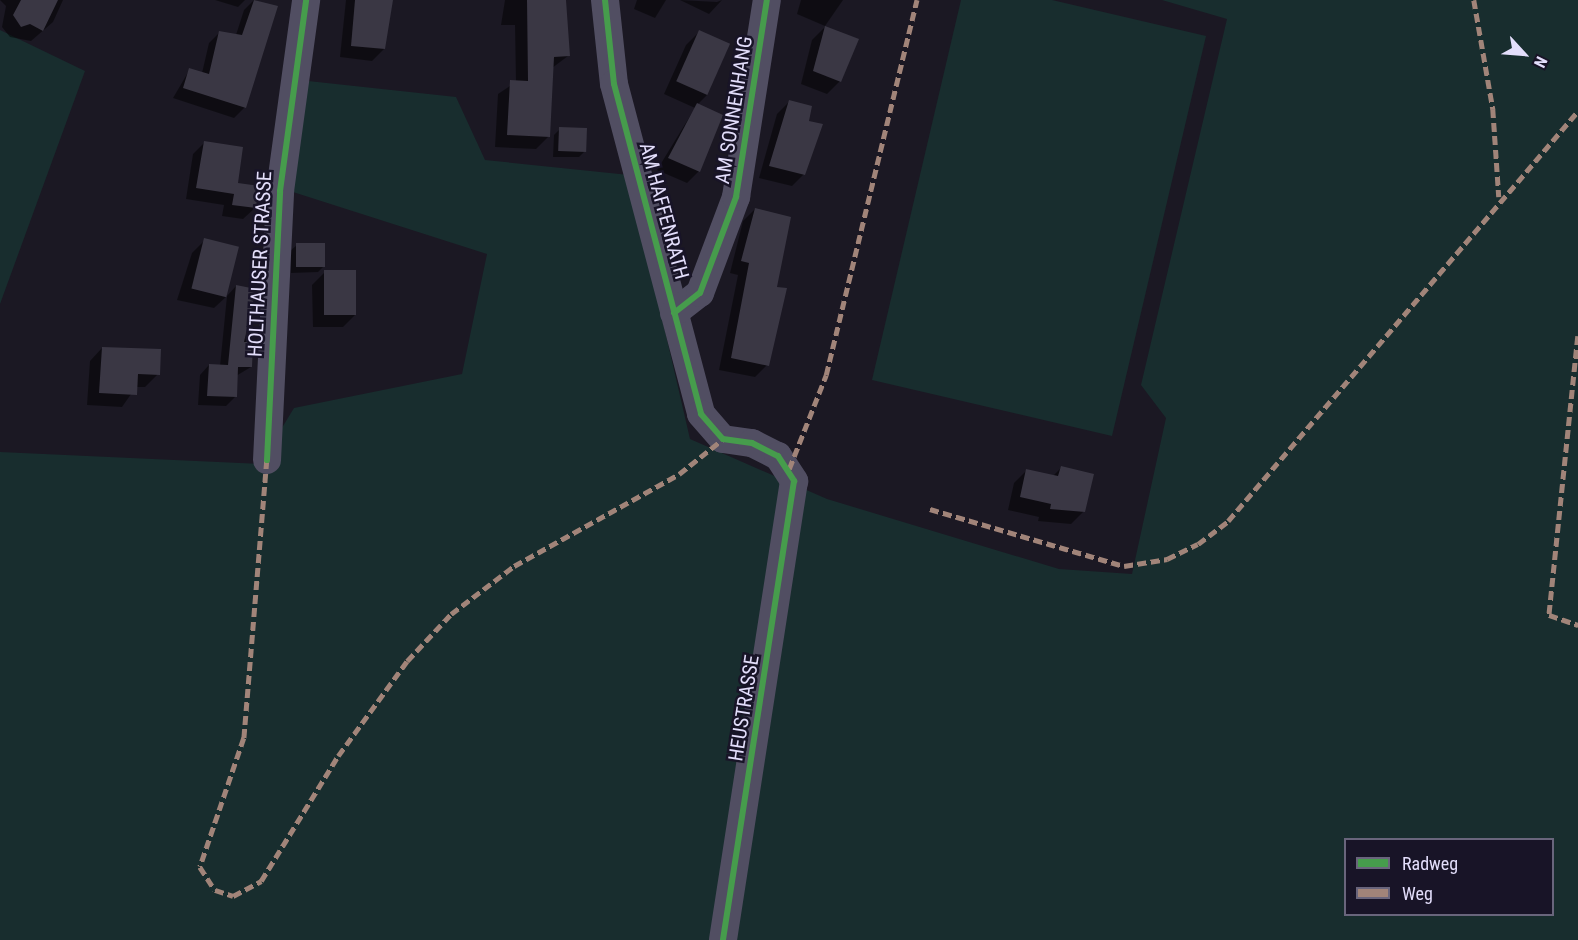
<!DOCTYPE html>
<style>
body{margin:0}
#map{position:relative;width:1578px;height:940px;overflow:hidden;background:#1b1823;font-family:"Roboto Condensed",sans-serif}
div>[style]{position:absolute}
[style*='--x']{left:calc(var(--x)*1px);top:calc(var(--y)*1px);width:calc(var(--w)*1px);rotate:calc(var(--a)*1deg)}
.green>*{inset:0;background:#182d2e}
.shadow>*{inset:0;background:#0007}
.building>*{inset:0;background:#3a3744;transform-origin:0 0}
.street>*{height:28px;margin:-14px;padding:0 14px;transform-origin:14px;border-radius:14px;background:#514e62}
.quiet>*{height:4.5px;margin-top:-2.25px;transform-origin:0;background:repeating-linear-gradient(90deg,#a18479 0 9px,transparent 0 13.5px)}
.cycleway>*{height:6px;margin:-3px;padding:0 3px;transform-origin:3px;border-radius:3px;background:#469c4c}
span{translate:-50% -50%;white-space:nowrap;text-align:center;line-height:1.15;-webkit-text-stroke:5px #181427;paint-order:stroke}
.street-label{font-size:20px;color:#e3defb}
.legend{position:absolute;left:1344px;top:838px;width:210px;height:78px;box-sizing:border-box;background:#181427;border:2px solid #69657c;margin:0;padding:8px 10px;list-style:none;font-size:18px;color:#e3defb}
.legend li{display:flex;align-items:center;gap:12px;height:30px}
.legend b{width:30px;border:2px solid #69657c}
.north{position:absolute;left:1494px;top:24px;width:60px;height:60px;-webkit-text-stroke:4px #181427;paint-order:stroke;rotate:116deg;font-size:16px;font-weight:700;line-height:24px;text-align:center;color:#e3defb}
.north::after{content:'';display:block;margin:auto;width:21px;height:27px;background:#e3defb;clip-path:polygon(50% 0,100% 100%,50% 72%,0 100%)}
</style>
<div id="map">
<div class="green">
<div style="clip-path:polygon(961px 0,1052px 0,1206px 36px,1112px 436px,872px 380px)"></div>
<div style="clip-path:polygon(evenodd,1162px 0,1578px 0,1578px 940px,0 940px,0 452px,260px 464px,294px 408px,462px 374px,487px 254px,293px 192px,308px 81px,456px 97px,485px 160px,629px 175px,690px 439px,827px 499px,1059px 569px,1132px 574px,1166px 418px,1141px 385px,1227px 19px,1162px 0,1346px 840px,1552px 840px,1552px 914px,1346px 914px,1346px 840px)"></div>
<div style="clip-path:polygon(0 30px,85px 71px,0 304px)"></div>
</div>
<div class="shadow">
<div style="clip-path:polygon(0 0,63px 0,53px 22px,31px 41px,10px 37px,2px 27px,6px 6px)"></div>
<div style="clip-path:polygon(215px 0,245px 0,238px 7px)"></div>
<div style="clip-path:polygon(254px 0,276px 7px,245px 107px,234px 118px,173px 98px,190px 69px,202px 73px,209px 43px,220px 32px,236px 35px,244px 10px)"></div>
<div style="clip-path:polygon(346px 0,391px 0,384px 49px,372px 61px,340px 57px)"></div>
<div style="clip-path:polygon(505px 0,565px 0,568px 56px,552px 68px,548px 137px,536px 149px,495px 147px,498px 94px,516px 82px,515px 25px,501px 25px)"></div>
<div style="clip-path:polygon(637px 0,666px 0,655px 18px,634px 9px)"></div>
<div style="clip-path:polygon(680px 0,717px 2px,722px 0,709px 14px)"></div>
<div style="clip-path:polygon(801px 0,843px 0,825px 26px,797px 14px)"></div>
<div style="clip-path:polygon(825px 27px,840px 81px,827px 94px,801px 84px,812px 40px)"></div>
<div style="clip-path:polygon(699px 32px,707px 95px,697px 105px,699px 171px,687px 183px,657px 170px,695px 108px,664px 94px,686px 45px)"></div>
<div style="clip-path:polygon(789px 102px,804px 174px,792px 186px,759px 178px,777px 114px)"></div>
<div style="clip-path:polygon(560px 129px,585px 151px,579px 157px,553px 157px,554px 135px)"></div>
<div style="clip-path:polygon(204px 143px,255px 208px,243px 219px,222px 216px,224px 205px,186px 199px,193px 154px)"></div>
<div style="clip-path:polygon(755px 209px,776px 288px,767px 365px,755px 377px,719px 370px,738px 275px,730px 273px,743px 221px)"></div>
<div style="clip-path:polygon(205px 240px,227px 296px,214px 308px,177px 300px,192px 253px)"></div>
<div style="clip-path:polygon(297px 245px,324px 266px,318px 272px,291px 273px,290px 251px)"></div>
<div style="clip-path:polygon(325px 272px,356px 314px,343px 327px,313px 327px,312px 285px)"></div>
<div style="clip-path:polygon(236px 286px,251px 367px,236px 376px,235px 397px,226px 406px,198px 405px,200px 375px,209px 365px,220px 366px,227px 296px)"></div>
<div style="clip-path:polygon(102px 348px,158px 374px,145px 387px,136px 387px,122px 407px,87px 405px,90px 361px)"></div>
<div style="clip-path:polygon(1061px 468px,1084px 511px,1071px 524px,1038px 521px,1039px 517px,1008px 510px,1014px 483px,1027px 470px,1053px 476px)"></div>
</div>
<div class="building">
<div style="clip-path:polygon(21px 0,58px 0,43px 31px,30px 24px,21px 27px,13px 15px)"></div>
<div style="clip-path:polygon(254px 0,278px 6px,246px 108px,183px 88px,189px 68px,209px 74px,219px 31px,242px 35px)"></div>
<div style="clip-path:polygon(355px 0,393px 0,385px 49px,351px 46px)"></div>
<div style="clip-path:polygon(527px 0,566px 0,570px 56px,554px 57px,550px 137px,507px 135px,510px 80px,528px 81px)"></div>
<div style="clip-path:polygon(825px 26px,859px 39px,841px 82px,813px 71px)"></div>
<div style="left:699px;top:30px;width:34px;height:56px;rotate:24deg"></div>
<div style="clip-path:polygon(789px 100px,812px 106px,809px 121px,823px 124px,805px 175px,769px 166px)"></div>
<div style="clip-path:polygon(697px 103px,723px 115px,700px 172px,668px 158px)"></div>
<div style="left:559px;top:127px;width:28px;height:24px;rotate:2deg"></div>
<div style="clip-path:polygon(204px 141px,243px 147px,238px 183px,259px 186px,256px 208px,232px 205px,234px 194px,196px 188px)"></div>
<div style="clip-path:polygon(755px 208px,791px 217px,777px 287px,787px 288px,769px 366px,731px 358px,749px 263px,741px 261px)"></div>
<div style="left:204px;top:238px;width:36px;height:52px;rotate:14deg"></div>
<div style="left:296px;top:243px;width:29px;height:24px"></div>
<div style="left:324px;top:270px;width:32px;height:45px"></div>
<div style="clip-path:polygon(236px 285px,256px 289px,244px 342px,253px 342px,252px 367px,238px 367px,237px 397px,207px 396px,209px 364px,228px 365px)"></div>
<div style="clip-path:polygon(102px 347px,161px 349px,160px 375px,138px 374px,137px 395px,99px 393px)"></div>
<div style="clip-path:polygon(1061px 466px,1094px 474px,1085px 512px,1050px 509px,1051px 504px,1020px 497px,1026px 469px,1058px 476px)"></div>
</div>
<div class="street">
<div style="--x:605;--y:0;--w:84;--a:83.9"></div>
<div style="--x:614;--y:84;--w:341;--a:75.2"></div>
<div style="--x:701;--y:414;--w:33;--a:49"></div>
<div style="--x:723;--y:439;--w:29;--a:8"></div>
<div style="--x:752;--y:443;--w:29;--a:27"></div>
<div style="--x:778;--y:456;--w:30;--a:57"></div>
<div style="--x:794;--y:481;--w:464;--a:98.8"></div>
<div style="--x:674;--y:313;--w:33;--a:-38"></div>
<div style="--x:700;--y:293;--w:103;--a:-69.4"></div>
<div style="--x:736;--y:197;--w:199;--a:-81.1"></div>
<div style="--x:267;--y:460;--w:269;--a:-87.2"></div>
<div style="--x:280;--y:191;--w:193;--a:-82.2"></div>
</div>
<div class="quiet">
<div style="--x:1474;--y:0;--w:111;--a:80.1"></div>
<div style="--x:1493;--y:109;--w:88;--a:86.1"></div>
<div style="--x:1578;--y:336;--w:281;--a:95.9"></div>
<div style="--x:1549;--y:615;--w:31;--a:19"></div>
<div style="--x:267;--y:460;--w:279;--a:94.7"></div>
<div style="--x:244;--y:738;--w:136;--a:108.8"></div>
<div style="--x:200;--y:867;--w:27;--a:57"></div>
<div style="--x:215;--y:890;--w:19;--a:18"></div>
<div style="--x:233;--y:896;--w:32;--a:-28"></div>
<div style="--x:261;--y:881;--w:147;--a:-58.4"></div>
<div style="--x:338;--y:756;--w:117;--a:-54"></div>
<div style="--x:407;--y:661;--w:64;--a:-46.9"></div>
<div style="--x:451;--y:614;--w:79;--a:-37.3"></div>
<div style="--x:514;--y:566;--w:189;--a:-29.1"></div>
<div style="--x:679;--y:474;--w:56;--a:-38.5"></div>
<div style="--x:789;--y:469;--w:101;--a:-68.5"></div>
<div style="--x:826;--y:375;--w:386;--a:-76.4"></div>
<div style="--x:930;--y:509;--w:202;--a:16.4"></div>
<div style="--x:1124;--y:566;--w:44;--a:-9.2"></div>
<div style="--x:1167;--y:559;--w:34;--a:-26"></div>
<div style="--x:1198;--y:544;--w:38;--a:-37"></div>
<div style="--x:1228;--y:521;--w:539;--a:-49.51"></div>
</div>
<div class="cycleway">
<div style="--x:605;--y:0;--w:84;--a:83.9"></div>
<div style="--x:614;--y:84;--w:341;--a:75.2"></div>
<div style="--x:701;--y:414;--w:33;--a:49"></div>
<div style="--x:723;--y:439;--w:29;--a:8"></div>
<div style="--x:752;--y:443;--w:29;--a:27"></div>
<div style="--x:778;--y:456;--w:30;--a:57"></div>
<div style="--x:794;--y:481;--w:464;--a:98.8"></div>
<div style="--x:674;--y:313;--w:33;--a:-38"></div>
<div style="--x:700;--y:293;--w:103;--a:-69.4"></div>
<div style="--x:736;--y:197;--w:199;--a:-81.1"></div>
<div style="--x:267;--y:460;--w:269;--a:-87.2"></div>
<div style="--x:280;--y:191;--w:193;--a:-82.2"></div>
</div>
<div class="street-label">
<span style="left:734px;top:110px;rotate:-81deg">AM SONNENHANG</span>
<span style="left:664px;top:211px;rotate:75deg">AM HAFFENRATH</span>
<span style="left:260px;top:264px;rotate:-87deg">HOLTHAUSER STRASSE</span>
<span style="left:744px;top:708px;rotate:-81deg">HEUSTRASSE</span>
</div>
<ul class="legend">
<li><b style="height:8px;background:#469c4c"></b>Radweg</li>
<li><b style="height:8px;background:#a18479"></b>Weg</li>
</ul>
<div class="north">N</div>
</div>
